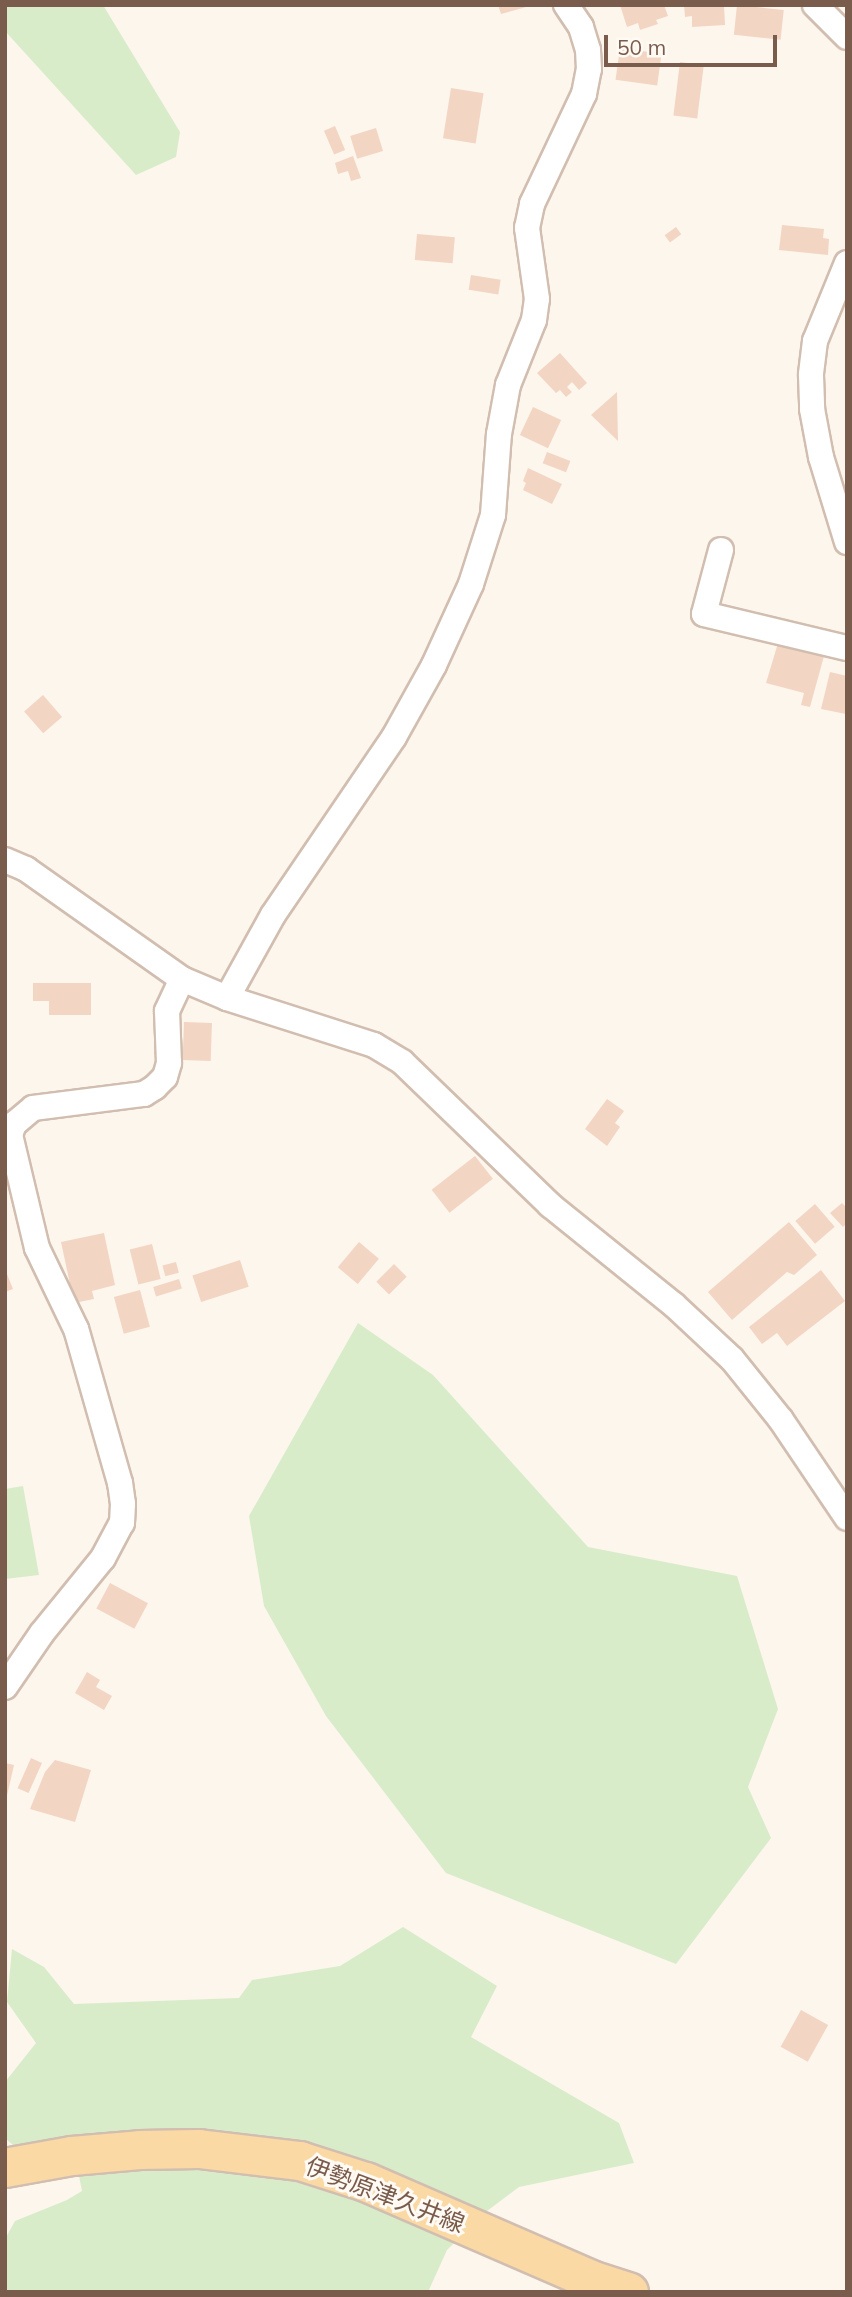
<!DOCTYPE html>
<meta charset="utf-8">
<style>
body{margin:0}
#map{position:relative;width:852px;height:2297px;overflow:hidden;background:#fdf6ec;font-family:Mulish,"Noto Sans JP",sans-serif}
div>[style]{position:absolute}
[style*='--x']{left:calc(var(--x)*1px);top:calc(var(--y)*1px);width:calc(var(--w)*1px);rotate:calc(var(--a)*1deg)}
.green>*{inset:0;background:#d8ecc9}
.building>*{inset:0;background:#f3d5c3;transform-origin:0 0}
.roads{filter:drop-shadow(2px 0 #d1beb0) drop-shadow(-2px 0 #d1beb0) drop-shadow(0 2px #d1beb0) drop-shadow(0 -2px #d1beb0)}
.street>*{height:24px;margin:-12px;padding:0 12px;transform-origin:12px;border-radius:12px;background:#fff}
.primary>*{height:38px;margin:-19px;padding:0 19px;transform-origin:19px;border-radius:19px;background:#fbd9a5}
span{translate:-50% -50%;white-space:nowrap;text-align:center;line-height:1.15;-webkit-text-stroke:6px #fffaf3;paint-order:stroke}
.street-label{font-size:24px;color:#7a5c4d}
.frame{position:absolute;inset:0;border:7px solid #7a5c4d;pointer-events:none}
.scale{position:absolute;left:604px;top:35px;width:173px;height:32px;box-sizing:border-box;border:4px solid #7a5c4d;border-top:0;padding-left:9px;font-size:21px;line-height:24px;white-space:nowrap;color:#7a5c4d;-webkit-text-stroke:5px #fffaf3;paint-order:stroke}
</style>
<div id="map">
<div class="green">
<div style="clip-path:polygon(5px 5px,103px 5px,180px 132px,176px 157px,136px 175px,5px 31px)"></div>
<div style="clip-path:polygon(358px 1323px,433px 1375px,588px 1547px,737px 1576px,778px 1709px,748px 1787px,771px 1838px,676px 1964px,446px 1873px,326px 1716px,264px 1606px,249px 1516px)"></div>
<div style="clip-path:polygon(23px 1486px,39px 1575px,5px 1579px,5px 1489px)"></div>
<div style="clip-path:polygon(403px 1927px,497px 1986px,471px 2037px,619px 2123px,634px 2163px,519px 2187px,487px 2211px,447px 2250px,428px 2292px,5px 2292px,5px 2239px,15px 2221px,67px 2200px,82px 2191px,72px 2141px,14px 2146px,5px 2138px,5px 2082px,36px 2043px,7px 2002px,12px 1949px,44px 1967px,74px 2004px,239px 1998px,252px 1980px,340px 1966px)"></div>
</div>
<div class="building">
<div style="clip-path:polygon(498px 5px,530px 5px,530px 6px,501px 14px)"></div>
<div style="clip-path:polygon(620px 5px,664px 5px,668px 16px,656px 20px,658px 24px,640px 30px,638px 23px,627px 27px)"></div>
<div style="clip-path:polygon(684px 5px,724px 5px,725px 25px,692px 27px,692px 16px,685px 17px)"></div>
<div style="left:737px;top:5px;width:47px;height:30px;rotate:6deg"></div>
<div style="left:620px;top:48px;width:42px;height:32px;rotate:8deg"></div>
<div style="left:680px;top:62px;width:24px;height:54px;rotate:7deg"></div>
<div style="left:451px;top:88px;width:33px;height:51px;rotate:9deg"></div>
<div style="left:335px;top:126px;width:26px;height:12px;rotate:67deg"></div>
<div style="left:376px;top:128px;width:24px;height:27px;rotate:73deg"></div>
<div style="clip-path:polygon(353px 156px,361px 178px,351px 181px,348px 171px,338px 174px,335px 163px)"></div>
<div style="clip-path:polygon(782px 225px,824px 229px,823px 238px,829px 239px,828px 255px,779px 250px)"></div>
<div style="left:676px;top:227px;width:9px;height:14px;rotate:54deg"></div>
<div style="left:417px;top:234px;width:38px;height:26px;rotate:5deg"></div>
<div style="left:471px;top:275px;width:30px;height:15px;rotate:9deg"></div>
<div style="clip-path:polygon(560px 353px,587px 383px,579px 390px,572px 382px,567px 387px,572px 392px,566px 397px,560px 390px,556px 393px,537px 373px)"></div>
<div style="clip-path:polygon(617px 392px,618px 441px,591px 415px)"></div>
<div style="left:533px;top:407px;width:31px;height:31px;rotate:25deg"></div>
<div style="left:547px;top:452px;width:25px;height:12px;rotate:21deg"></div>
<div style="clip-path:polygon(528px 468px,562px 484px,552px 504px,523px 490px,526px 483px,523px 481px)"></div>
<div style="clip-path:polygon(778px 643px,824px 656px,810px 707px,801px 705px,804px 693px,766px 683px)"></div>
<div style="clip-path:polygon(830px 672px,847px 676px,846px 714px,821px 709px)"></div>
<div style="left:43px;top:695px;width:29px;height:25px;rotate:49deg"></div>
<div style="clip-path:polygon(33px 983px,91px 983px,91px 1015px,49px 1015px,49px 1001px,33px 1001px)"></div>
<div style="left:184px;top:1022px;width:28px;height:38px;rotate:2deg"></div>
<div style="clip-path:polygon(607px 1099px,624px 1111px,615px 1123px,620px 1127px,607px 1146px,585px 1129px)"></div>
<div style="left:475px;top:1156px;width:29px;height:55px;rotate:52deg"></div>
<div style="clip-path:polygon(842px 1203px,847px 1208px,847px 1223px,843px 1227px,830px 1213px)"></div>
<div style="left:815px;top:1204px;width:30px;height:26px;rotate:49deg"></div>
<div style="clip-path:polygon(789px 1222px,817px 1255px,794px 1275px,787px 1272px,732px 1320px,708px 1292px)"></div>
<div style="clip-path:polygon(104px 1233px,115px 1285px,92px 1291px,94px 1299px,74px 1303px,61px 1242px)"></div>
<div style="left:359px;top:1242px;width:26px;height:33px;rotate:40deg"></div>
<div style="left:152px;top:1244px;width:36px;height:23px;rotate:76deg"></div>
<div style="left:240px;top:1260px;width:28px;height:50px;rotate:72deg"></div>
<div style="left:176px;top:1262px;width:11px;height:14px;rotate:75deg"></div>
<div style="left:394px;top:1264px;width:18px;height:25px;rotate:45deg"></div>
<div style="clip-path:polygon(5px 1269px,13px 1289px,5px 1292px)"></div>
<div style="clip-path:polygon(821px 1270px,845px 1301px,787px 1346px,777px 1333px,762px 1344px,749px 1327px)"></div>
<div style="left:179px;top:1279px;width:10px;height:27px;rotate:73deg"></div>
<div style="left:140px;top:1290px;width:38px;height:27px;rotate:75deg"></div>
<div style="left:110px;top:1583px;width:43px;height:29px;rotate:28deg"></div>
<div style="clip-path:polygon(87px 1672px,100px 1680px,96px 1687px,112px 1696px,104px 1710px,75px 1693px)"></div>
<div style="left:31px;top:1758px;width:12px;height:33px;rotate:24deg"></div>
<div style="clip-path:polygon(55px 1760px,91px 1770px,75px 1822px,30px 1809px,45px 1772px)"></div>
<div style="clip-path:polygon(5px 1763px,14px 1765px,6px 1800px,5px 1800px)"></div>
<div style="left:801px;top:2010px;width:31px;height:42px;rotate:29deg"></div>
</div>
<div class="roads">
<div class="street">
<div style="--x:815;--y:5;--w:45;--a:45"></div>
<div style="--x:847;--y:263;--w:84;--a:112.3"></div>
<div style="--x:815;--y:341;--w:34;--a:97"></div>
<div style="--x:811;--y:375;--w:34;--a:88"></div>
<div style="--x:812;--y:409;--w:49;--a:79.4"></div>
<div style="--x:821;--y:457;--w:89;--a:73"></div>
<div style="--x:721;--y:550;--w:66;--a:104.9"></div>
<div style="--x:704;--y:614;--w:147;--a:13.4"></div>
<div style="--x:5;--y:860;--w:23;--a:23"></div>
<div style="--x:26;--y:869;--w:191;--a:35.2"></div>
<div style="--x:182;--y:979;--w:49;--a:22.9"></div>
<div style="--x:227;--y:998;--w:154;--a:17.7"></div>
<div style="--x:374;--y:1045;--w:33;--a:31"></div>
<div style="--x:402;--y:1062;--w:206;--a:44"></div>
<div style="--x:550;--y:1205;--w:159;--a:38.9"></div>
<div style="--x:674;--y:1305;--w:79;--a:43"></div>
<div style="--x:732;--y:1359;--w:78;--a:51.2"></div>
<div style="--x:781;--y:1420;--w:118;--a:56"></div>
<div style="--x:227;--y:998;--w:95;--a:-61"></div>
<div style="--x:273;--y:915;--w:215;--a:-55.8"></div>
<div style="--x:394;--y:737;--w:82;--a:-60.9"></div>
<div style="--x:434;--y:665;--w:89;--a:-65.4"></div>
<div style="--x:471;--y:584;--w:72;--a:-72.3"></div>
<div style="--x:493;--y:515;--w:81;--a:-85.8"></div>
<div style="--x:499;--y:434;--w:50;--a:-79.6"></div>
<div style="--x:508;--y:385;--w:70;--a:-68.2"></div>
<div style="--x:534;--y:320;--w:21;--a:-82"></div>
<div style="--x:537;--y:299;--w:72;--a:-98"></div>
<div style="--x:527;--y:228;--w:25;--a:-78"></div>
<div style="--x:532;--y:204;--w:122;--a:-64.7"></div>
<div style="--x:584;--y:94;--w:25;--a:-79"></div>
<div style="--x:589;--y:69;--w:19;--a:-93"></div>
<div style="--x:588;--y:50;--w:24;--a:-107"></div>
<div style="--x:581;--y:27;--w:27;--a:-124"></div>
<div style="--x:5;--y:1687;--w:65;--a:-55.6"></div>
<div style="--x:42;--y:1633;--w:97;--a:-50.9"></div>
<div style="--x:103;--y:1558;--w:40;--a:-62"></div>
<div style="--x:122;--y:1523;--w:19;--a:-87"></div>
<div style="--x:123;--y:1504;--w:21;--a:-98"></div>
<div style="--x:120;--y:1483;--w:160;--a:-105.9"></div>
<div style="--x:76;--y:1329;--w:90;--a:-115.7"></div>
<div style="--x:37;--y:1248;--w:116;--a:-103.4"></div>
<div style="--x:10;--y:1135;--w:12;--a:-70"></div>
<div style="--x:14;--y:1124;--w:25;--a:-40"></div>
<div style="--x:33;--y:1108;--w:112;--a:-7.2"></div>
<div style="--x:144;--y:1094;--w:13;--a:-32"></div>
<div style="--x:155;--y:1087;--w:14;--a:-45"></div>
<div style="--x:165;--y:1077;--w:15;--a:-74"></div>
<div style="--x:169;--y:1063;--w:52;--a:-92.2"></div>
<div style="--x:167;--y:1011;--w:35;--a:-65"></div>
</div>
<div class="primary">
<div style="--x:5;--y:2168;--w:68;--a:-10.2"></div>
<div style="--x:72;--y:2156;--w:68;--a:-5"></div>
<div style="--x:140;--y:2150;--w:59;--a:-1"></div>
<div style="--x:199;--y:2149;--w:102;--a:6.8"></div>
<div style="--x:300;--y:2161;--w:69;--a:17.7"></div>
<div style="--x:366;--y:2182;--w:245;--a:23.5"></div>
<div style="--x:591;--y:2280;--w:40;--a:18"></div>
</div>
</div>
<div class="street-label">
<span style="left:385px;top:2195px;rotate:21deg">伊勢原津久井線</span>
</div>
<div class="frame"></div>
<div class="scale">50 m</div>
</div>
